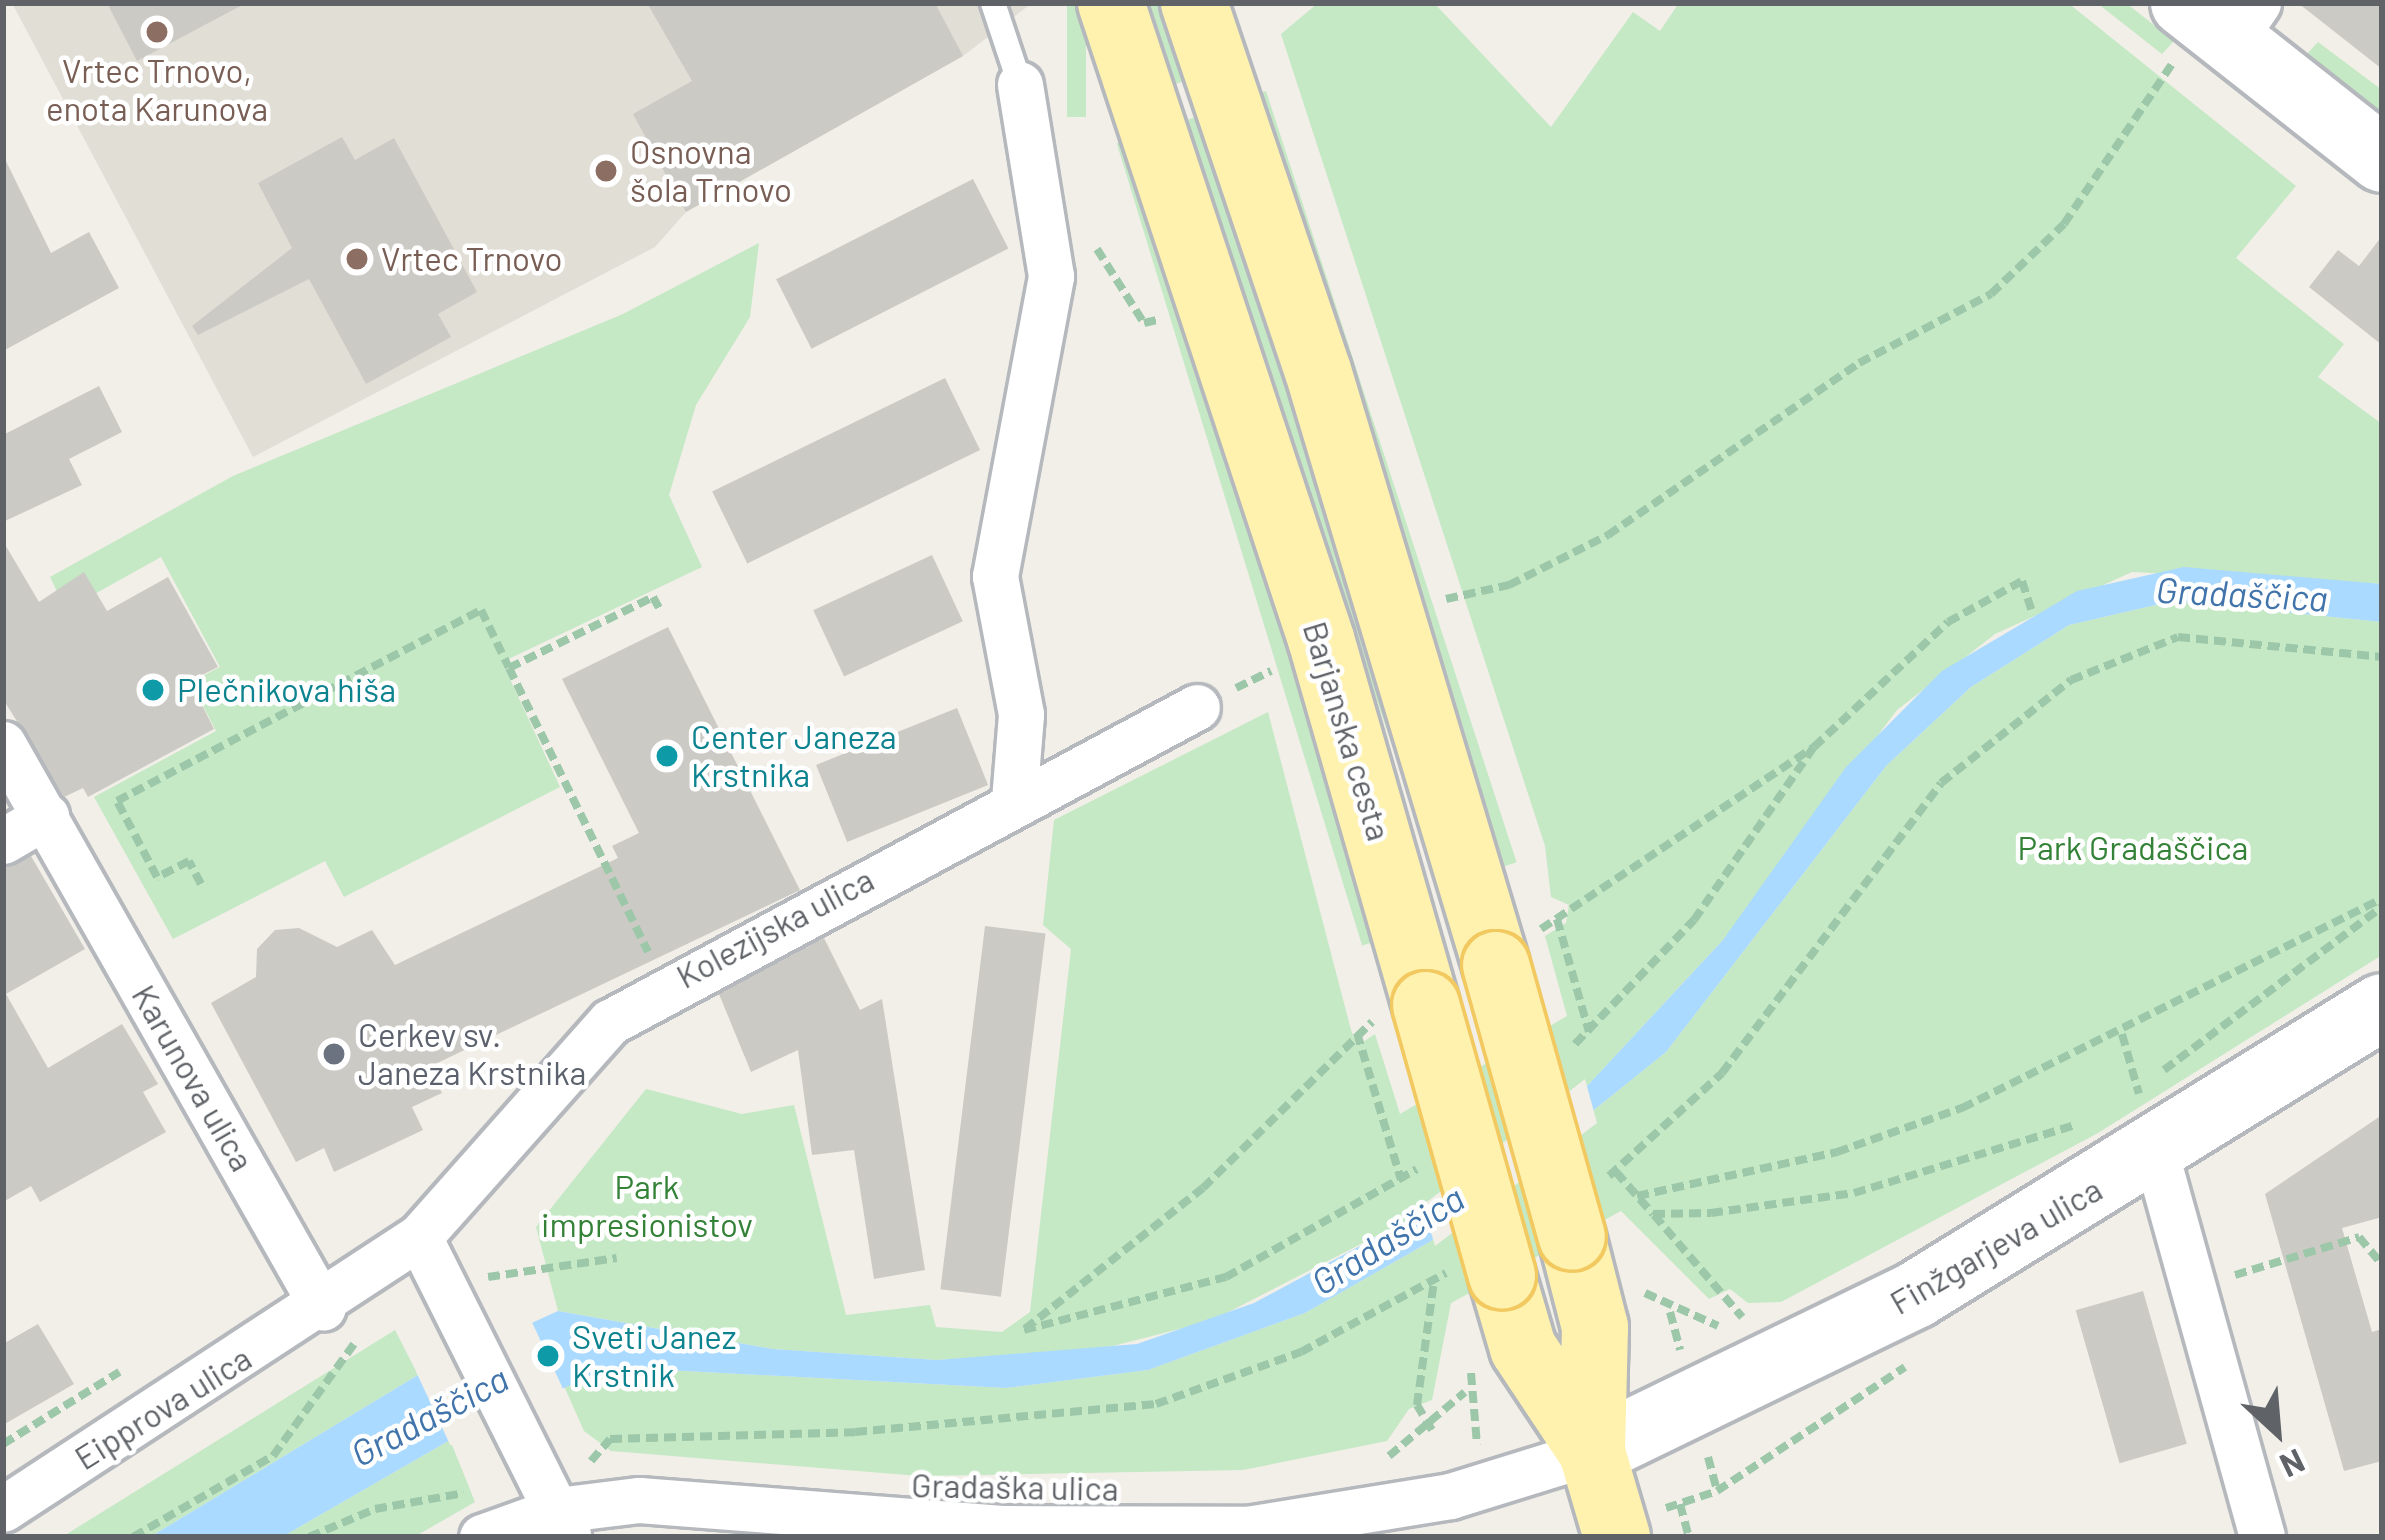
<!DOCTYPE html>
<meta charset="utf-8">
<style>
body{margin:0}
#map{position:relative;width:2385px;height:1540px;overflow:hidden;background:#f1efe8;font-family:Barlow,sans-serif}
div>[style]{position:absolute}
[style*='--x']{left:calc(var(--x)*1px);top:calc(var(--y)*1px);width:calc(var(--w)*1px);rotate:calc(var(--a)*1deg)}
.education>*{inset:0;background:#e1ded6}
.green>*{inset:0;background:#c5e8c5;transform-origin:0 0}
.water>*{inset:0;background:#aadaff}
.pier>*{inset:0;background:#f1efe8;transform-origin:0 0}
.building>*{inset:0;background:#cccac5;transform-origin:0 0}
.path>*{height:8px;margin-top:-4px;transform-origin:0;background:repeating-linear-gradient(90deg,#9cc7a9 0 12px,transparent 0 18px)}
.roads{filter:drop-shadow(3px 0 #b5b8bc) drop-shadow(-3px 0 #b5b8bc) drop-shadow(0 3px #b5b8bc) drop-shadow(0 -3px #b5b8bc)}
.lane>*{height:24px;margin:-12px;padding:0 12px;transform-origin:12px;border-radius:12px;background:#fff}
.street>*{height:45px;margin:-22.5px;padding:0 22.5px;transform-origin:22.5px;border-radius:22.5px;background:#fff}
.secondary>*{height:66px;margin:-33px;padding:0 33px;transform-origin:33px;border-radius:33px;background:#fff}
.primary>*{height:66px;margin:-33px;padding:0 33px;transform-origin:33px;border-radius:33px;background:#fff2af}
.bridges{filter:drop-shadow(3px 0 #f2c960) drop-shadow(-3px 0 #f2c960) drop-shadow(0 3px #f2c960) drop-shadow(0 -3px #f2c960)}
.primary-bridge>*{height:66px;margin:-33px;padding:0 33px;transform-origin:33px;border-radius:33px;background:#fff2af}
.dots>*{width:33px;height:33px;translate:-50% -50%;box-sizing:border-box;border:6px solid #fff;border-radius:50%}
span{translate:-50% -50%;white-space:nowrap;text-align:center;line-height:1.15;-webkit-text-stroke:9px #fff;paint-order:stroke}
.education-label{font-size:33px;color:#785e54}
.left{translate:0 -50%;text-align:left}
.culture-label{font-size:33px;color:#0d838f}
.street-label{font-size:33px;color:#5f6368}
.park-label{font-size:33px;color:#348238}
.worship-label{font-size:33px;color:#5b616d}
.water-label{font-size:36px;color:#4174aa;font-style:italic}
.frame{position:absolute;inset:0;border:6px solid #5f6368;pointer-events:none}
.north{position:absolute;left:2217px;top:1372px;width:120px;height:120px;-webkit-text-stroke:9px #fff;paint-order:stroke;rotate:154deg;font-size:33px;font-weight:700;line-height:48px;text-align:center;color:#5f6368}
.north::after{content:'';display:block;margin:auto;width:42px;height:54px;background:#5f6368;clip-path:polygon(50% 0,100% 100%,50% 72%,0 100%)}
</style>
<div id="map">
<div class="education">
<div style="clip-path:polygon(12px 3px,1032px 3px,963px 56px,686px 212px,655px 247px,253px 457px)"></div>
</div>
<div class="green">
<div style="left:1067px;top:3px;width:19px;height:114px"></div>
<div style="clip-path:polygon(1136px 3px,1165px 3px,1194px 78px,1166px 87px)"></div>
<div style="clip-path:polygon(1318px 3px,1434px 3px,1551px 127px,1633px 12px,1660px 31px,1679px 3px,2068px 3px,2296px 186px,2236px 258px,2344px 344px,2318px 377px,2382px 424px,2382px 584px,2132px 572px,1995px 634px,1897px 710px,1723px 940px,1589px 1084px,1425px 1211px,1211px 1321px,1097px 1350px,937px 1360px,773px 1349px,558px 1311px,536px 1227px,646px 1089px,742px 1114px,794px 1105px,846px 1315px,930px 1305px,936px 1327px,1002px 1332px,1030px 1312px,1071px 949px,1043px 925px,1054px 820px,1268px 712px,1351px 1030px,1357px 1046px,1375px 1034px,1400px 1114px,1567px 1016px,1545px 936px,1566px 923px,1569px 905px,1551px 897px,1545px 846px,1281px 34px)"></div>
<div style="clip-path:polygon(2097px 3px,2126px 3px,2174px 41px,2162px 54px)"></div>
<div style="clip-path:polygon(2318px 42px,2382px 90px,2382px 112px,2307px 54px)"></div>
<div style="left:1266px;top:91px;width:811px;height:16px;rotate:72deg"></div>
<div style="clip-path:polygon(1206px 113px,1429px 853px,1179px 123px)"></div>
<div style="left:1134px;top:138px;width:839px;height:18px;rotate:73deg"></div>
<div style="clip-path:polygon(759px 243px,750px 317px,696px 405px,669px 495px,702px 567px,502px 662px,560px 787px,344px 897px,325px 861px,173px 939px,94px 797px,216px 731px,191px 682px,220px 667px,161px 557px,66px 610px,50px 577px,233px 476px,623px 314px)"></div>
<div style="clip-path:polygon(2173px 601px,2382px 622px,2382px 955px,2098px 1133px,1781px 1302px,1748px 1303px,1730px 1289px,1709px 1299px,1621px 1211px,1451px 1303px,1432px 1400px,1409px 1409px,1387px 1441px,1243px 1470px,920px 1476px,611px 1451px,584px 1431px,564px 1386px,610px 1367px,1006px 1388px,1148px 1370px,1305px 1313px,1431px 1241px,1666px 1052px,1886px 766px,1971px 687px,2069px 625px)"></div>
<div style="clip-path:polygon(395px 1330px,418px 1375px,150px 1537px,62px 1537px)"></div>
<div style="clip-path:polygon(450px 1440px,475px 1502px,414px 1537px,282px 1537px)"></div>
</div>
<div class="water">
<div style="clip-path:polygon(2184px 567px,2382px 584px,2382px 622px,2173px 601px,2069px 625px,1971px 687px,1886px 766px,1666px 1052px,1431px 1241px,1305px 1313px,1148px 1370px,1006px 1388px,610px 1367px,450px 1440px,282px 1537px,150px 1537px,418px 1375px,558px 1311px,773px 1349px,937px 1360px,1137px 1344px,1254px 1303px,1425px 1211px,1589px 1084px,1723px 940px,1846px 767px,1942px 671px,2077px 591px)"></div>
</div>
<div class="pier">
<div style="clip-path:polygon(1585px 1079px,1597px 1123px,1435px 1246px,1423px 1205px)"></div>
<div style="left:530px;top:1318px;width:82px;height:126px;rotate:65deg"></div>
</div>
<div class="building">
<div style="clip-path:polygon(107px 3px,246px 3px,137px 61px)"></div>
<div style="clip-path:polygon(647px 3px,935px 3px,963px 56px,686px 212px,633px 114px,692px 81px)"></div>
<div style="clip-path:polygon(2298px 3px,2382px 3px,2382px 69px)"></div>
<div style="clip-path:polygon(342px 137px,355px 160px,394px 138px,477px 292px,438px 314px,451px 337px,366px 384px,309px 279px,198px 335px,192px 326px,292px 248px,258px 183px)"></div>
<div style="clip-path:polygon(3px 155px,51px 253px,89px 232px,119px 288px,3px 351px)"></div>
<div style="left:973px;top:179px;width:78px;height:221px;rotate:63deg"></div>
<div style="clip-path:polygon(2382px 236px,2382px 345px,2309px 287px,2338px 250px,2359px 266px)"></div>
<div style="left:945px;top:378px;width:80px;height:259px;rotate:64deg"></div>
<div style="clip-path:polygon(99px 386px,122px 432px,69px 459px,82px 485px,3px 522px,3px 435px)"></div>
<div style="clip-path:polygon(3px 541px,39px 602px,84px 572px,107px 611px,168px 577px,218px 667px,190px 681px,214px 729px,88px 797px,83px 788px,64px 797px,3px 699px)"></div>
<div style="left:932px;top:555px;width:73px;height:131px;rotate:65deg"></div>
<div style="clip-path:polygon(668px 627px,800px 890px,429px 1067px,442px 1093px,412px 1107px,423px 1130px,334px 1172px,324px 1148px,296px 1162px,211px 1003px,256px 977px,257px 949px,275px 930px,299px 928px,337px 947px,372px 930px,395px 965px,618px 858px,612px 846px,639px 833px,562px 679px)"></div>
<div style="left:957px;top:708px;width:83px;height:152px;rotate:68deg"></div>
<div style="clip-path:polygon(31px 856px,85px 949px,6px 994px,48px 1068px,122px 1024px,158px 1084px,143px 1092px,166px 1132px,40px 1202px,31px 1186px,3px 1202px,3px 868px)"></div>
<div style="left:985px;top:926px;width:61px;height:366px;rotate:7deg"></div>
<div style="clip-path:polygon(824px 938px,860px 1010px,882px 999px,925px 1270px,874px 1279px,854px 1150px,812px 1155px,798px 1050px,751px 1072px,719px 994px)"></div>
<div style="clip-path:polygon(2382px 1115px,2382px 1217px,2342px 1228px,2372px 1332px,2382px 1329px,2382px 1461px,2344px 1471px,2265px 1194px)"></div>
<div style="left:2143px;top:1291px;width:159px;height:70px;rotate:74deg"></div>
<div style="clip-path:polygon(38px 1324px,74px 1384px,3px 1425px,3px 1344px)"></div>
</div>
<div class="path">
<div style="--x:1097;--y:249;--w:88;--a:57.6"></div>
<div style="--x:1144;--y:323;--w:17;--a:-13"></div>
<div style="--x:1446;--y:599;--w:65;--a:-12.5"></div>
<div style="--x:1509;--y:585;--w:111;--a:-26.8"></div>
<div style="--x:1608;--y:535;--w:304;--a:-34.4"></div>
<div style="--x:1859;--y:363;--w:149;--a:-27.6"></div>
<div style="--x:1991;--y:294;--w:101;--a:-43.8"></div>
<div style="--x:2064;--y:224;--w:197;--a:-56"></div>
<div style="--x:509;--y:668;--w:316;--a:63.9"></div>
<div style="--x:1236;--y:688;--w:39;--a:-26"></div>
<div style="--x:201;--y:884;--w:26;--a:-118"></div>
<div style="--x:189;--y:861;--w:36;--a:153"></div>
<div style="--x:157;--y:877;--w:86;--a:-117.8"></div>
<div style="--x:117;--y:801;--w:411;--a:-27.7"></div>
<div style="--x:481;--y:610;--w:64;--a:64.2"></div>
<div style="--x:509;--y:668;--w:161;--a:-26.2"></div>
<div style="--x:653;--y:597;--w:13;--a:61"></div>
<div style="--x:1557;--y:919;--w:117;--a:74.2"></div>
<div style="--x:1541;--y:929;--w:328;--a:-33.7"></div>
<div style="--x:1814;--y:747;--w:183;--a:-43"></div>
<div style="--x:1948;--y:622;--w:85;--a:-29"></div>
<div style="--x:2022;--y:581;--w:33;--a:72"></div>
<div style="--x:1357;--y:1033;--w:153;--a:73.3"></div>
<div style="--x:2122;--y:1034;--w:62;--a:74.2"></div>
<div style="--x:1575;--y:1044;--w:172;--a:-46.2"></div>
<div style="--x:1694;--y:920;--w:211;--a:-55.3"></div>
<div style="--x:2164;--y:1070;--w:272;--a:-36.8"></div>
<div style="--x:1616;--y:1172;--w:56;--a:48.6"></div>
<div style="--x:1653;--y:1214;--w:58;--a:-1"></div>
<div style="--x:1711;--y:1213;--w:144;--a:-8"></div>
<div style="--x:1854;--y:1193;--w:231;--a:-17.1"></div>
<div style="--x:1609;--y:1176;--w:153;--a:-42.3"></div>
<div style="--x:1722;--y:1073;--w:363;--a:-52.9"></div>
<div style="--x:1941;--y:783;--w:166;--a:-38.4"></div>
<div style="--x:2071;--y:680;--w:115;--a:-21.9"></div>
<div style="--x:2178;--y:637;--w:205;--a:5.6"></div>
<div style="--x:1637;--y:1196;--w:205;--a:-12.4"></div>
<div style="--x:1837;--y:1152;--w:133;--a:-19.4"></div>
<div style="--x:1962;--y:1108;--w:469;--a:-26.5"></div>
<div style="--x:1654;--y:1215;--w:135;--a:49.2"></div>
<div style="--x:2235;--y:1275;--w:130;--a:-17"></div>
<div style="--x:2359;--y:1237;--w:35;--a:50"></div>
<div style="--x:488;--y:1277;--w:130;--a:-8.4"></div>
<div style="--x:1645;--y:1293;--w:80;--a:24.3"></div>
<div style="--x:1670;--y:1312;--w:39;--a:75"></div>
<div style="--x:1025;--y:1329;--w:227;--a:-38.4"></div>
<div style="--x:1203;--y:1188;--w:237;--a:-44.5"></div>
<div style="--x:1024;--y:1330;--w:209;--a:-14.7"></div>
<div style="--x:1226;--y:1277;--w:219;--a:-29.5"></div>
<div style="--x:1471;--y:1373;--w:72;--a:85.2"></div>
<div style="--x:1432;--y:1430;--w:29;--a:-121"></div>
<div style="--x:1417;--y:1405;--w:125;--a:-82.2"></div>
<div style="--x:3;--y:1444;--w:137;--a:-31.8"></div>
<div style="--x:1389;--y:1456;--w:99;--a:-40.1"></div>
<div style="--x:1708;--y:1457;--w:35;--a:75"></div>
<div style="--x:591;--y:1461;--w:29;--a:-49"></div>
<div style="--x:610;--y:1439;--w:245;--a:-1.6"></div>
<div style="--x:855;--y:1432;--w:302;--a:-5.3"></div>
<div style="--x:1156;--y:1404;--w:154;--a:-19.7"></div>
<div style="--x:1301;--y:1352;--w:165;--a:-28.6"></div>
<div style="--x:1680;--y:1504;--w:34;--a:75"></div>
<div style="--x:1666;--y:1508;--w:54;--a:-18.4"></div>
<div style="--x:1717;--y:1491;--w:225;--a:-33.4"></div>
<div style="--x:133;--y:1537;--w:162;--a:-30.1"></div>
<div style="--x:273;--y:1456;--w:138;--a:-54.1"></div>
<div style="--x:309;--y:1537;--w:72;--a:-23"></div>
<div style="--x:375;--y:1509;--w:90;--a:-10.2"></div>
</div>
<div class="roads">
<div class="lane">
<div style="--x:993;--y:3;--w:85;--a:71.6"></div>
</div>
<div class="street">
<div style="--x:2232;--y:41;--w:46;--a:-55.6"></div>
<div style="--x:3;--y:744;--w:648;--a:60.43"></div>
<div style="--x:1014;--y:800;--w:86;--a:-85.3"></div>
<div style="--x:1021;--y:714;--w:140;--a:-100.7"></div>
<div style="--x:995;--y:576;--w:305;--a:-79.4"></div>
<div style="--x:1051;--y:276;--w:194;--a:-99.2"></div>
<div style="--x:3;--y:841;--w:50;--a:-30.2"></div>
<div style="--x:2156;--y:1154;--w:397;--a:74.5"></div>
<div style="--x:419;--y:1237;--w:333;--a:63.4"></div>
<div style="--x:3;--y:1509;--w:497;--a:-33.2"></div>
<div style="--x:419;--y:1237;--w:288;--a:-48.4"></div>
<div style="--x:610;--y:1022;--w:666;--a:-28.22"></div>
<div style="--x:482;--y:1537;--w:80;--a:-19.8"></div>
<div style="--x:557;--y:1510;--w:83;--a:-7"></div>
<div style="--x:639;--y:1500;--w:367;--a:4.4"></div>
<div style="--x:1005;--y:1528;--w:242;--a:0.2"></div>
<div style="--x:1247;--y:1529;--w:206;--a:-9.2"></div>
<div style="--x:1450;--y:1496;--w:149;--a:-17.2"></div>
</div>
<div class="secondary">
<div style="--x:2184;--y:3;--w:252;--a:38.2"></div>
<div style="--x:1592;--y:1452;--w:361;--a:-25.9"></div>
<div style="--x:1917;--y:1294;--w:546;--a:-31.68"></div>
</div>
<div class="primary">
<div style="--x:1111;--y:3;--w:670;--a:71.73"></div>
<div style="--x:1321;--y:639;--w:381;--a:74"></div>
<div style="--x:1194;--y:3;--w:388;--a:71.4"></div>
<div style="--x:1318;--y:371;--w:620;--a:73.32"></div>
<div style="--x:1572;--y:1237;--w:93;--a:75.7"></div>
<div style="--x:1595;--y:1327;--w:125;--a:91.4"></div>
<div style="--x:1592;--y:1452;--w:89;--a:73.6"></div>
<div style="--x:1502;--y:1276;--w:75;--a:73.7"></div>
<div style="--x:1523;--y:1348;--w:125;--a:56.4"></div>
</div>
</div>
<div class="bridges">
<div class="primary-bridge">
<div style="--x:1496;--y:965;--w:282;--a:74.4"></div>
<div style="--x:1426;--y:1005;--w:281;--a:74.3"></div>
</div>
</div>
<div class="dots">
<div style="left:157px;top:32px;background:#8d6e63"></div>
<div style="left:606px;top:171px;background:#8d6e63"></div>
<div style="left:357px;top:259px;background:#8d6e63"></div>
<div style="left:153px;top:690px;background:#0f9aa8"></div>
<div style="left:667px;top:756px;background:#0f9aa8"></div>
<div style="left:334px;top:1054px;background:#6b7280"></div>
<div style="left:548px;top:1356px;background:#0f9aa8"></div>
</div>
<div class="education-label">
<span style="left:157px;top:90px">Vrtec Trnovo,<br>enota Karunova</span>
<span class="left" style="left:630px;top:171px">Osnovna<br>šola Trnovo</span>
<span class="left" style="left:381px;top:259px">Vrtec Trnovo</span>
</div>
<div class="culture-label">
<span class="left" style="left:177px;top:690px">Plečnikova hiša</span>
<span class="left" style="left:691px;top:756px">Center Janeza<br>Krstnika</span>
<span class="left" style="left:572px;top:1356px">Sveti Janez<br>Krstnik</span>
</div>
<div class="street-label">
<span style="left:1347px;top:731px;rotate:73deg">Barjanska cesta</span>
<span style="left:775px;top:928px;rotate:-28deg">Kolezijska ulica</span>
<span style="left:193px;top:1078px;rotate:60deg">Karunova ulica</span>
<span style="left:1996px;top:1246px;rotate:-30deg">Finžgarjeva ulica</span>
<span style="left:163px;top:1408px;rotate:-32deg">Eipprova ulica</span>
<span style="left:1015px;top:1487px;rotate:1deg">Gradaška ulica</span>
</div>
<div class="park-label">
<span style="left:2133px;top:848px">Park Gradaščica</span>
<span style="left:647px;top:1206px">Park<br>impresionistov</span>
</div>
<div class="worship-label">
<span class="left" style="left:358px;top:1054px">Cerkev sv.<br>Janeza Krstnika</span>
</div>
<div class="water-label">
<span style="left:2242px;top:593px;rotate:3deg">Gradaščica</span>
<span style="left:1387px;top:1239px;rotate:-32deg">Gradaščica</span>
<span style="left:429px;top:1415px;rotate:-28deg">Gradaščica</span>
</div>
<div class="frame"></div>
<div class="north">N</div>
</div>
